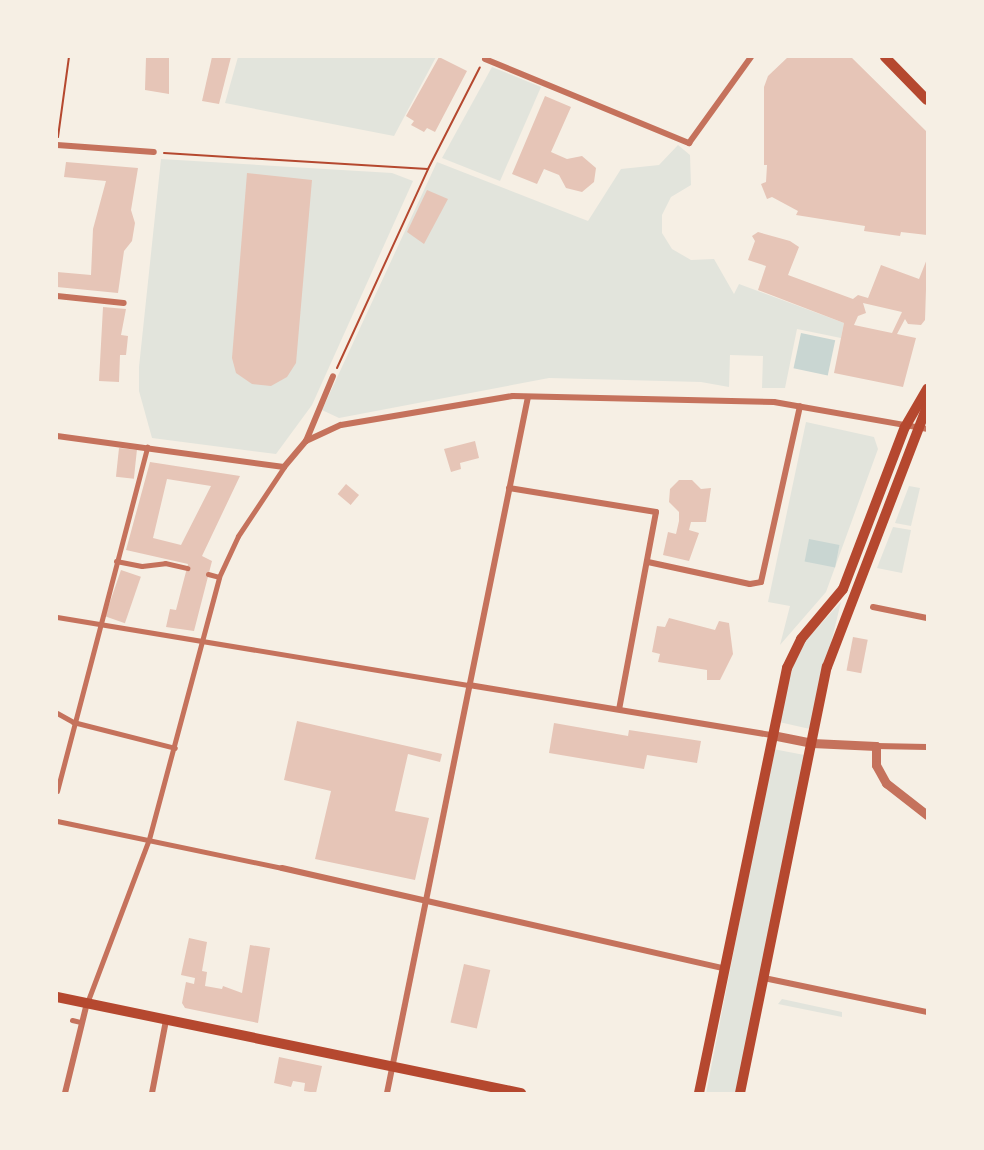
<!DOCTYPE html>
<style>
body{margin:0}
#map{position:relative;width:984px;height:1150px;overflow:hidden;background:#f6efe4;font-family:Signika,sans-serif}
div>[style]{position:absolute}
[style*='--x']{left:calc(var(--x)*1px);top:calc(var(--y)*1px);width:calc(var(--w)*1px);rotate:calc(var(--a)*1deg)}
.green>*{inset:0;background:#e2e4dc;transform-origin:0 0}
.water>*{inset:0;background:#c9d6d2;transform-origin:0 0}
.building>*{inset:0;background:#e6c5b7;transform-origin:0 0}
.path>*{height:2px;margin:-1px;padding:0 1px;transform-origin:1px;border-radius:1px;background:#b5482f}
.pedestrian>*{height:5px;margin:-2.5px;padding:0 2.5px;transform-origin:2.5px;border-radius:2.5px;background:#c5725c}
.minor>*{height:6px;margin:-3px;padding:0 3px;transform-origin:3px;border-radius:3px;background:#c5725c}
.tertiary>*{height:9px;margin:-4.5px;padding:0 4.5px;transform-origin:4.5px;border-radius:4.5px;background:#c5725c}
.secondary>*{height:10px;margin:-5px;padding:0 5px;transform-origin:5px;border-radius:5px;background:#b5482f}
span{translate:-50% -50%;white-space:nowrap;text-align:center;line-height:1.15;-webkit-text-stroke:4.5px #f6efe4;paint-order:stroke}
.frame{position:absolute;inset:0;border:58px solid #f6efe4;pointer-events:none}
</style>
<div id="map">
<div class="green">
<div style="clip-path:polygon(238px 57px,436px 57px,394px 136px,225px 103px)"></div>
<div style="clip-path:polygon(492px 67px,541px 87px,500px 181px,442px 158px)"></div>
<div style="clip-path:polygon(678px 145px,690px 155px,691px 185px,671px 197px,662px 215px,662px 233px,672px 249px,691px 260px,714px 259px,734px 294px,739px 284px,844px 323px,841px 338px,797px 329px,785px 388px,762px 388px,763px 356px,730px 355px,729px 387px,701px 382px,549px 378px,339px 418px,322px 410px,437px 162px,588px 221px,621px 169px,659px 165px)"></div>
<div style="clip-path:polygon(161px 159px,392px 173px,413px 181px,312px 405px,276px 454px,152px 438px,139px 391px,139px 367px)"></div>
<div style="clip-path:polygon(806px 422px,874px 437px,878px 449px,826px 592px,780px 645px,790px 606px,768px 602px)"></div>
<div style="clip-path:polygon(909px 486px,920px 488px,911px 526px,895px 523px)"></div>
<div style="clip-path:polygon(893px 527px,911px 530px,902px 573px,877px 568px)"></div>
<div style="clip-path:polygon(841px 602px,810px 729px,779px 722px,791px 667px,803px 643px)"></div>
<div style="left:773px;top:749px;width:32px;height:351px;rotate:11deg"></div>
<div style="clip-path:polygon(782px 999px,842px 1012px,842px 1017px,778px 1004px)"></div>
</div>
<div class="water">
<div style="left:801px;top:333px;width:35px;height:36px;rotate:12deg"></div>
<div style="left:809px;top:539px;width:31px;height:23px;rotate:11deg"></div>
</div>
<div class="building">
<div style="clip-path:polygon(146px 57px,169px 57px,169px 94px,145px 90px)"></div>
<div style="clip-path:polygon(212px 57px,231px 57px,219px 104px,202px 101px)"></div>
<div style="clip-path:polygon(439px 57px,467px 71px,435px 132px,427px 128px,424px 132px,411px 125px,414px 121px,406px 116px)"></div>
<div style="clip-path:polygon(788px 57px,851px 57px,927px 132px,927px 235px,901px 232px,900px 236px,864px 231px,865px 226px,796px 215px,798px 211px,772px 197px,767px 199px,761px 184px,766px 182px,767px 165px,764px 165px,764px 87px,768px 76px)"></div>
<div style="clip-path:polygon(545px 96px,571px 107px,551px 152px,567px 159px,582px 156px,596px 168px,594px 182px,582px 192px,566px 188px,559px 175px,544px 169px,537px 184px,512px 174px)"></div>
<div style="clip-path:polygon(66px 162px,138px 168px,131px 210px,135px 223px,132px 241px,124px 251px,118px 293px,57px 287px,57px 272px,91px 275px,93px 229px,106px 181px,64px 177px)"></div>
<div style="clip-path:polygon(247px 173px,312px 180px,296px 363px,287px 377px,271px 386px,252px 384px,236px 373px,232px 358px)"></div>
<div style="clip-path:polygon(427px 190px,448px 199px,424px 244px,407px 232px)"></div>
<div style="clip-path:polygon(evenodd,758px 232px,790px 241px,799px 247px,788px 275px,853px 299px,858px 295px,868px 298px,881px 265px,919px 279px,927px 259px,925px 320px,921px 325px,908px 324px,905px 319px,897px 334px,916px 338px,903px 387px,834px 373px,844px 323px,758px 290px,766px 266px,748px 260px,755px 241px,752px 236px,758px 232px,863px 303px,902px 312px,892px 333px,854px 325px,858px 316px,866px 313px,863px 303px)"></div>
<div style="clip-path:polygon(103px 307px,126px 309px,121px 335px,128px 336px,127px 346px,126px 355px,120px 355px,119px 382px,99px 381px)"></div>
<div style="clip-path:polygon(475px 441px,479px 458px,460px 463px,461px 469px,451px 472px,444px 449px)"></div>
<div style="left:119px;top:448px;width:18px;height:29px;rotate:6deg"></div>
<div style="clip-path:polygon(evenodd,150px 462px,240px 476px,202px 556px,212px 561px,194px 631px,166px 627px,170px 609px,176px 610px,188px 564px,126px 550px,150px 462px,167px 479px,211px 486px,181px 545px,153px 538px,167px 479px)"></div>
<div style="clip-path:polygon(679px 480px,692px 480px,701px 489px,711px 488px,706px 522px,691px 522px,689px 530px,699px 533px,689px 561px,663px 555px,668px 532px,676px 534px,679px 521px,679px 512px,669px 502px,670px 489px)"></div>
<div style="left:346px;top:484px;width:17px;height:13px;rotate:40deg"></div>
<div style="left:121px;top:570px;width:21px;height:49px;rotate:19deg"></div>
<div style="clip-path:polygon(669px 618px,715px 630px,719px 621px,729px 623px,733px 654px,720px 680px,707px 680px,707px 670px,658px 662px,660px 654px,652px 652px,657px 626px,665px 627px)"></div>
<div style="left:853px;top:637px;width:15px;height:34px;rotate:11deg"></div>
<div style="clip-path:polygon(297px 721px,442px 754px,440px 762px,408px 754px,395px 811px,429px 818px,415px 880px,315px 859px,331px 791px,284px 780px)"></div>
<div style="clip-path:polygon(554px 723px,628px 736px,629px 730px,701px 741px,697px 763px,647px 755px,644px 769px,549px 753px)"></div>
<div style="clip-path:polygon(189px 938px,207px 942px,202px 971px,207px 972px,205px 986px,222px 989px,223px 986px,242px 993px,250px 945px,270px 948px,258px 1023px,185px 1008px,182px 1003px,186px 982px,194px 984px,195px 978px,181px 975px)"></div>
<div style="left:464px;top:964px;width:27px;height:60px;rotate:13deg"></div>
<div style="clip-path:polygon(279px 1057px,322px 1066px,316px 1093px,304px 1091px,305px 1083px,293px 1081px,291px 1087px,274px 1083px)"></div>
</div>
<div class="path">
<div style="--x:58;--y:137;--w:81;--a:-82.2"></div>
<div style="--x:164;--y:153;--w:264;--a:3.5"></div>
<div style="--x:337;--y:368;--w:219;--a:-65.4"></div>
<div style="--x:428;--y:169;--w:114;--a:-63"></div>
</div>
<div class="pedestrian">
<div style="--x:116;--y:561;--w:26;--a:11"></div>
<div style="--x:142;--y:566;--w:23;--a:-7"></div>
<div style="--x:165;--y:563;--w:23;--a:13"></div>
<div style="--x:208;--y:574;--w:11;--a:15"></div>
<div style="--x:57;--y:617;--w:418;--a:9.4"></div>
<div style="--x:57;--y:713;--w:18;--a:29"></div>
<div style="--x:73;--y:722;--w:105;--a:14.3"></div>
<div style="--x:57;--y:791;--w:356;--a:-75.3"></div>
<div style="--x:57;--y:821;--w:230;--a:11.8"></div>
<div style="--x:87;--y:1003;--w:175;--a:-69.3"></div>
<div style="--x:149;--y:839;--w:271;--a:-75"></div>
<div style="--x:219;--y:577;--w:45;--a:-65.1"></div>
<div style="--x:238;--y:536;--w:83;--a:-56.3"></div>
<div style="--x:72;--y:1020;--w:8;--a:14"></div>
</div>
<div class="minor">
<div style="--x:485;--y:59;--w:221;--a:22.4"></div>
<div style="--x:689;--y:143;--w:106;--a:-54.2"></div>
<div style="--x:57;--y:145;--w:97;--a:4.1"></div>
<div style="--x:57;--y:296;--w:67;--a:6"></div>
<div style="--x:57;--y:436;--w:229;--a:7.8"></div>
<div style="--x:284;--y:467;--w:34;--a:-50"></div>
<div style="--x:306;--y:441;--w:70;--a:-67.4"></div>
<div style="--x:306;--y:441;--w:38;--a:-25"></div>
<div style="--x:341;--y:425;--w:174;--a:-9.6"></div>
<div style="--x:513;--y:396;--w:261;--a:1.3"></div>
<div style="--x:774;--y:402;--w:155;--a:10"></div>
<div style="--x:509;--y:488;--w:149;--a:9.3"></div>
<div style="--x:656;--y:512;--w:200;--a:100.6"></div>
<div style="--x:648;--y:562;--w:104;--a:12.2"></div>
<div style="--x:750;--y:584;--w:11;--a:-10"></div>
<div style="--x:761;--y:582;--w:180;--a:-77.5"></div>
<div style="--x:873;--y:607;--w:55;--a:11.5"></div>
<div style="--x:469;--y:685;--w:307;--a:9.4"></div>
<div style="--x:876;--y:746;--w:51;--a:1.1"></div>
<div style="--x:282;--y:868;--w:452;--a:12.8"></div>
<div style="--x:764;--y:978;--w:167;--a:11.8"></div>
<div style="--x:65;--y:1093;--w:93;--a:-76.3"></div>
<div style="--x:152;--y:1093;--w:74;--a:-79.1"></div>
<div style="--x:387;--y:1093;--w:710;--a:-78.55"></div>
</div>
<div class="tertiary">
<div style="--x:772;--y:735;--w:41;--a:11.3"></div>
<div style="--x:812;--y:743;--w:64;--a:2.7"></div>
<div style="--x:876;--y:746;--w:19;--a:90"></div>
<div style="--x:876;--y:765;--w:21;--a:61"></div>
<div style="--x:886;--y:783;--w:52;--a:38"></div>
</div>
<div class="secondary">
<div style="--x:885;--y:57;--w:60;--a:45.7"></div>
<div style="--x:57;--y:997;--w:474;--a:11.7"></div>
<div style="--x:699;--y:1093;--w:434;--a:-78.3"></div>
<div style="--x:787;--y:668;--w:32;--a:-64"></div>
<div style="--x:801;--y:639;--w:65;--a:-50"></div>
<div style="--x:843;--y:589;--w:173;--a:-69.1"></div>
<div style="--x:905;--y:427;--w:44;--a:-59.9"></div>
<div style="--x:740;--y:1093;--w:435;--a:-78.5"></div>
<div style="--x:827;--y:667;--w:280;--a:-69"></div>
</div>
<div class="frame"></div>
</div>
